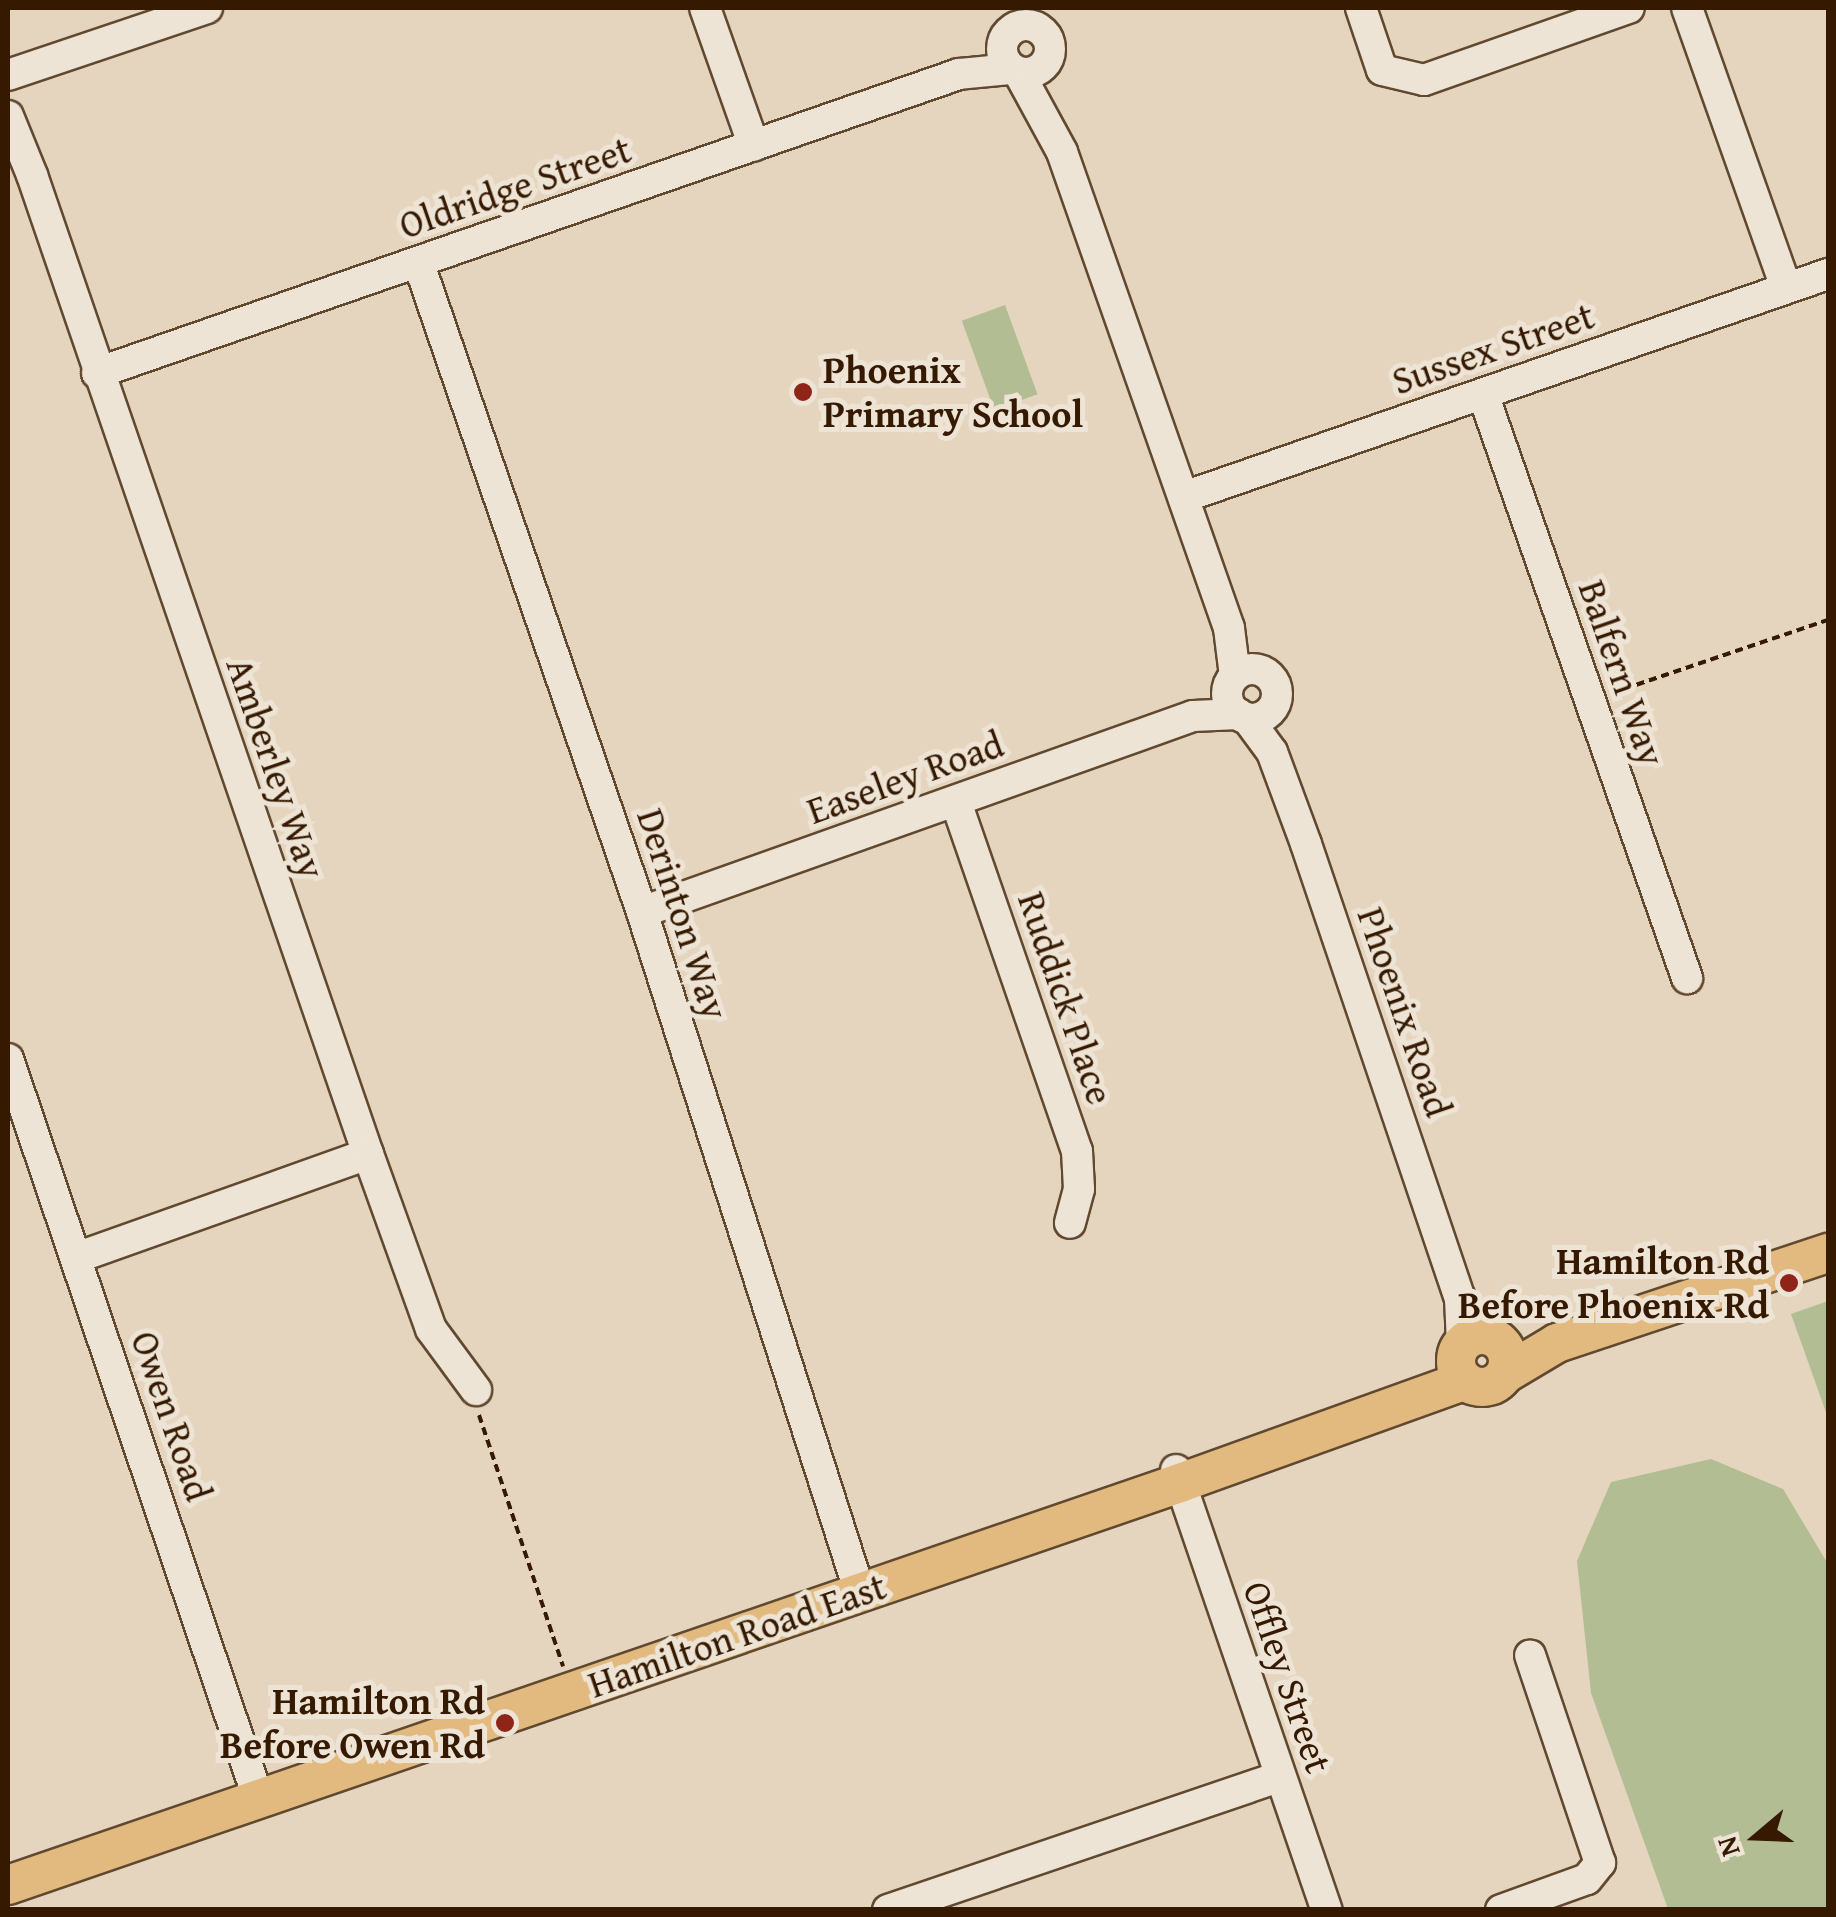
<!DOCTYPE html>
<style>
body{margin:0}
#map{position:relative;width:1836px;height:1917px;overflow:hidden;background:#e5d5be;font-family:"Gentium Book Plus",serif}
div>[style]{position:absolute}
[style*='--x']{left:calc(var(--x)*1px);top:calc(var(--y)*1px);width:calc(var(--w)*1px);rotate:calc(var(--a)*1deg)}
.green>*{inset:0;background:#b3bd93;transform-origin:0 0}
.path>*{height:4px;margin-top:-2px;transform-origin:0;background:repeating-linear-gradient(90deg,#351a01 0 8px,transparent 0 13px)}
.roads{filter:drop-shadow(2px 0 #614930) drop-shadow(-2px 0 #614930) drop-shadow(0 2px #614930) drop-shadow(0 -2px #614930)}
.minor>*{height:30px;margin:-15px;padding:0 15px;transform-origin:15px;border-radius:15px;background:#eee4d5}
.minor>.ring{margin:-15px;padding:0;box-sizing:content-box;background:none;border:30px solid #eee4d5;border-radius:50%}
.major>*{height:38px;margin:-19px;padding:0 19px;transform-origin:19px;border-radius:19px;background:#e2ba7f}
.major>.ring{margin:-19px;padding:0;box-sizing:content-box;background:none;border:38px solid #e2ba7f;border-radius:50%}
.dots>*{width:28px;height:28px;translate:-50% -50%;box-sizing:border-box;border:5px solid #eee4d5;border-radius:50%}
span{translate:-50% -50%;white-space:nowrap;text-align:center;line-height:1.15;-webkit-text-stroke:10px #eee4d5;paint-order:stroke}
.street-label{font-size:38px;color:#351a01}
.poi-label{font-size:38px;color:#351a01;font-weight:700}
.left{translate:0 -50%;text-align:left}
.right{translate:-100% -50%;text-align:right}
.frame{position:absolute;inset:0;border:10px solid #351a01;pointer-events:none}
.north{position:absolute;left:1706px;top:1787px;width:100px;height:100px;-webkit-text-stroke:8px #eee4d5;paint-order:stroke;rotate:251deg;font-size:28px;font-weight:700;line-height:40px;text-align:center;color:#351a01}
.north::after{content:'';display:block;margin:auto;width:35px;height:45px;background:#351a01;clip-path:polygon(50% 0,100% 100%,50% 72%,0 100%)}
</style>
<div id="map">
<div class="green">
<div style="left:1005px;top:305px;width:95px;height:46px;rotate:70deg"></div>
<div style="clip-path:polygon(1828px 1301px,1828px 1418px,1791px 1314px)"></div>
<div style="clip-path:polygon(1711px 1459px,1783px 1489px,1828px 1564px,1828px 1909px,1668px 1909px,1591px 1693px,1577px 1561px,1611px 1482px)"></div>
</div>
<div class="path">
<div style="--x:1612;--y:693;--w:228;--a:-18.7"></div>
<div style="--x:479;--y:1415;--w:265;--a:71.5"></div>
</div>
<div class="roads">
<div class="minor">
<div style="--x:705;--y:8;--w:146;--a:70.5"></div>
<div style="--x:1361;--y:8;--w:65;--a:71.3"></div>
<div style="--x:1382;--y:70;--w:43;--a:13.4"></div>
<div style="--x:1424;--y:80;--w:217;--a:-19.4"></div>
<div style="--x:1687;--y:8;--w:297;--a:70.5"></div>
<div class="ring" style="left:1002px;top:25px;width:18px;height:18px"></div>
<div style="--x:1019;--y:73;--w:90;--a:61.4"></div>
<div style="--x:1062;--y:152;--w:504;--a:70.67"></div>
<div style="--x:1229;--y:628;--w:48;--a:82.9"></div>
<div style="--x:8;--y:75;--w:210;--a:-18.6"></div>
<div style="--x:8;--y:116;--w:64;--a:67.9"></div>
<div style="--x:32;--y:175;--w:1035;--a:71.06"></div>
<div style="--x:368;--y:1154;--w:310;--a:160.4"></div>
<div style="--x:419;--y:264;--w:685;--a:71.01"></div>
<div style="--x:642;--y:912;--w:715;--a:72.25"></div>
<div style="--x:97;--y:373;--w:912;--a:-19.13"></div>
<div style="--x:959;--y:74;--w:52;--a:-5.5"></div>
<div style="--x:1483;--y:394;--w:619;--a:70.74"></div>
<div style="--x:1184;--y:497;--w:682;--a:-19.1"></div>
<div class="ring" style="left:1227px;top:669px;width:20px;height:20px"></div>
<div style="--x:1247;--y:718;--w:42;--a:53.7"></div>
<div style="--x:1272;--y:752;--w:98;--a:69.7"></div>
<div style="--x:1306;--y:844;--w:479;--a:71.3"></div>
<div style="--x:1460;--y:1298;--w:45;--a:87.5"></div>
<div style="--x:956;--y:802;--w:369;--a:70.9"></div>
<div style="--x:1077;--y:1151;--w:38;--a:87"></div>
<div style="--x:1079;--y:1189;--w:35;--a:105"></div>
<div style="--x:642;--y:912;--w:585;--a:-19.58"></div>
<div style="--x:1193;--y:716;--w:46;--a:-2.5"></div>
<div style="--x:8;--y:1059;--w:782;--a:71.29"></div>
<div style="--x:368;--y:1154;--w:186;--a:70.2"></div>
<div style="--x:431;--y:1329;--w:76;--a:53.6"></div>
<div style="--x:1460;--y:1298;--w:46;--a:53.9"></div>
<div style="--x:1176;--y:1470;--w:465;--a:71.1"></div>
<div style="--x:888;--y:1910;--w:413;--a:-18.8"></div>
<div style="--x:1501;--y:1910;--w:91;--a:-19.8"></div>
<div style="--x:1587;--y:1879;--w:21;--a:-51"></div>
<div style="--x:1600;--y:1863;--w:219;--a:-108.6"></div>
</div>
<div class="major">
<div class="ring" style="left:1456px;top:1335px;width:14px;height:14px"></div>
<div style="--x:1505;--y:1374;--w:61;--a:-30.8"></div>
<div style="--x:1557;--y:1343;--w:286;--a:-18.4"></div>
<div style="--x:8;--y:1885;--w:1239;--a:-18.93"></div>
<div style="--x:1180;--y:1483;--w:302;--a:-19.8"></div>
</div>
</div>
<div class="dots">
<div style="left:803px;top:392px;background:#8f2418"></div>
<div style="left:1789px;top:1283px;background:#8f2418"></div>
<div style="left:505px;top:1723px;background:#8f2418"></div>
</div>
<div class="street-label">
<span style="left:515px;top:187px;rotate:-19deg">Oldridge Street</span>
<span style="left:1493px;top:348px;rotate:-19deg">Sussex Street</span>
<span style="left:1622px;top:673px;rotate:71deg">Balfern Way</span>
<span style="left:276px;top:768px;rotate:71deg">Amberley Way</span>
<span style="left:905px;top:777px;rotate:-20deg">Easeley Road</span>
<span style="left:683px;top:914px;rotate:72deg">Derinton Way</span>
<span style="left:1066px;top:998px;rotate:71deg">Ruddick Place</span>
<span style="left:1405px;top:1012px;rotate:71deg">Phoenix Road</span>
<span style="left:172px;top:1416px;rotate:71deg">Owen Road</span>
<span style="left:737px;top:1635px;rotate:-19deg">Hamilton Road East</span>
<span style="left:1288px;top:1677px;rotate:71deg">Offley Street</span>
</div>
<div class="poi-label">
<span class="left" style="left:823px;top:392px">Phoenix<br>Primary School</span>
<span class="right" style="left:1769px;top:1283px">Hamilton Rd<br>Before Phoenix Rd</span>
<span class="right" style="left:485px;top:1723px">Hamilton Rd<br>Before Owen Rd</span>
</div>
<div class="frame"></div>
<div class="north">N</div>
</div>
